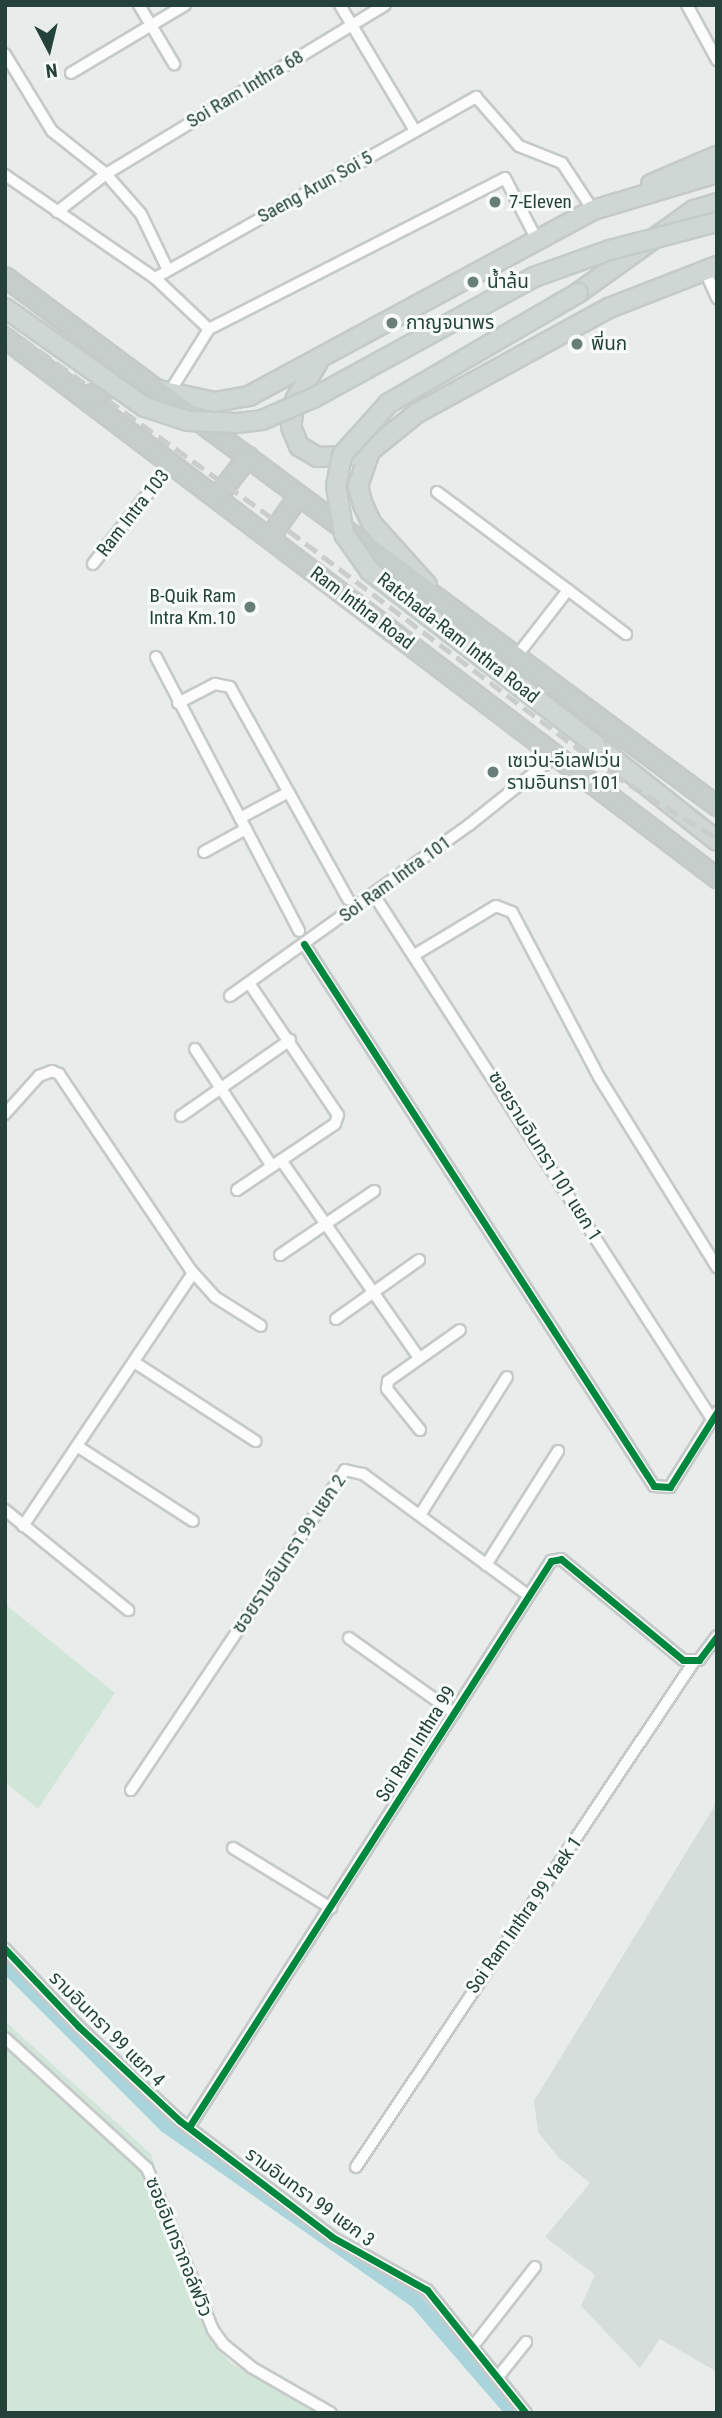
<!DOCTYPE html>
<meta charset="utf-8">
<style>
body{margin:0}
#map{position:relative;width:722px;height:2418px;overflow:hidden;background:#e8edeb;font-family:"Roboto Condensed","Noto Sans Thai",sans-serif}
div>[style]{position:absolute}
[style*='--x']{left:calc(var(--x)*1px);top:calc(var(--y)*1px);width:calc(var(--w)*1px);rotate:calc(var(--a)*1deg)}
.built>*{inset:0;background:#d6dedb}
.green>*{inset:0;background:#d1e6d8}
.canal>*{height:14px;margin:-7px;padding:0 7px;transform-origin:7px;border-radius:7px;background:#a9d4db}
.roads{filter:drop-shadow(2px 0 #c5cac8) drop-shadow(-2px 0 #c5cac8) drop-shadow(0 2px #c5cac8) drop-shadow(0 -2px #c5cac8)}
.minor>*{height:10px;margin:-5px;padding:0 5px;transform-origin:5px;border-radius:5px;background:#fcfcfc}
.primary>*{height:18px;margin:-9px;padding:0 9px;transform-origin:9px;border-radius:9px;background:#cfd7d5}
.trunk>*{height:18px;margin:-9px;padding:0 9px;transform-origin:9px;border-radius:9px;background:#c6cecc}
.rail>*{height:4.5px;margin-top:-2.25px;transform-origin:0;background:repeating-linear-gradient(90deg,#c9cdcc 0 14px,transparent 0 21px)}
.bridges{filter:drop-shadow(2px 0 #c3ccc9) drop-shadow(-2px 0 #c3ccc9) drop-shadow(0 2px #c3ccc9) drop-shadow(0 -2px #c3ccc9)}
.primary-bridge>*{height:18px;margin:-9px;padding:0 9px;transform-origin:9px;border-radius:9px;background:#cfd7d5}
.cycleway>*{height:7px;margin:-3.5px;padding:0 3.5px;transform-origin:3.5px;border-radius:3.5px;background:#00873e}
.dots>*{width:19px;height:19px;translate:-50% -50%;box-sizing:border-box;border:4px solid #f7fbf9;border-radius:50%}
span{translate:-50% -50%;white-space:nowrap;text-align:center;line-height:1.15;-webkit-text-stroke:6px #f7fbf9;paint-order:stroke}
.street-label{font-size:19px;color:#24423a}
.poi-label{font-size:19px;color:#24423a}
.left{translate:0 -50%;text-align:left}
.right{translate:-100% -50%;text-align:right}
.frame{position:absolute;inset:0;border:7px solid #24423a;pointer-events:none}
.north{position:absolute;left:14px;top:14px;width:70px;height:70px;-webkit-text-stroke:5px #f7fbf9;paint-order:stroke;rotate:173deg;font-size:19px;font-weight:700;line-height:28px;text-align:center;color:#24423a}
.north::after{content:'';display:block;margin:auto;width:24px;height:32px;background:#24423a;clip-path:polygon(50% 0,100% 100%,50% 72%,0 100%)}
</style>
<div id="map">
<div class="built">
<div style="clip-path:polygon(717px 1802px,717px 2372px,660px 2339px,640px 2368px,581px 2306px,595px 2275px,545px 2237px,590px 2183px,558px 2157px,538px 2132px,534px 2101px)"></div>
</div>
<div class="green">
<div style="clip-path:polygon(5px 1604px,115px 1693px,38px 1809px,5px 1782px)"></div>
<div style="clip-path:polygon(5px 2021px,151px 2154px,212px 2343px,231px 2363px,318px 2413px,5px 2413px)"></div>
</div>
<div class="canal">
<div style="--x:5;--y:1965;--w:228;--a:45"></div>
<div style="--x:166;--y:2126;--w:307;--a:35"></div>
<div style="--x:417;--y:2302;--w:147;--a:49.1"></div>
</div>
<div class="roads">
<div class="minor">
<div style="--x:139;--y:5;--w:69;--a:59.3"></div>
<div style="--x:340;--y:5;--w:147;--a:59.2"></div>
<div style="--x:687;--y:5;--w:63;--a:61.4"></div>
<div style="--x:5;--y:54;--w:90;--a:58.6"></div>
<div style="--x:52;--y:131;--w:69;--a:38.5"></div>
<div style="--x:106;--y:174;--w:53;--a:48.8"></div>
<div style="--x:141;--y:214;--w:60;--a:64.3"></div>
<div style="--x:71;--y:73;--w:133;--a:-30.8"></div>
<div style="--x:5;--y:175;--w:182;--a:34.5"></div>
<div style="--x:155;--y:278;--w:74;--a:43.4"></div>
<div style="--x:57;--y:212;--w:62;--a:-37.8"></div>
<div style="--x:106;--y:174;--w:326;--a:-31.2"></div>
<div style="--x:705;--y:271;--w:30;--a:66"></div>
<div style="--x:155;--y:278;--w:369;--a:-29.4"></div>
<div style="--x:476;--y:97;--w:65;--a:48.7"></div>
<div style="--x:519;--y:146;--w:46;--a:21.6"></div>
<div style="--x:562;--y:163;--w:56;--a:56.6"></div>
<div style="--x:169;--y:393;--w:75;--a:-58"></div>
<div style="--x:209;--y:329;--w:332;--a:-27"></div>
<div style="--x:505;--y:178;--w:70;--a:62.7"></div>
<div style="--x:437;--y:492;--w:164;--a:36.8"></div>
<div style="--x:568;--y:590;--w:85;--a:127.8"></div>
<div style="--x:93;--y:564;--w:128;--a:-52"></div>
<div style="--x:568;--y:590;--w:73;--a:37.2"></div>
<div style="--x:156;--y:657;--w:309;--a:62.4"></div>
<div style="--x:178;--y:703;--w:42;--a:-27.2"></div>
<div style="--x:215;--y:684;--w:15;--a:11"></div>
<div style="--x:230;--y:687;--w:243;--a:60.9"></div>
<div style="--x:240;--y:818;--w:55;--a:-28"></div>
<div style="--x:204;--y:852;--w:48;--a:-28.7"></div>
<div style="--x:374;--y:895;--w:624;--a:57.18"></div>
<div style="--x:304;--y:944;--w:645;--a:57.15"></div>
<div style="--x:654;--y:1486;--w:16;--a:4"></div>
<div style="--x:670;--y:1487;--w:89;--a:-57.9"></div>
<div style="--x:416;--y:954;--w:93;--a:-31"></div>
<div style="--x:496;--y:906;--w:17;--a:21"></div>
<div style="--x:512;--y:912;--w:187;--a:62.2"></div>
<div style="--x:599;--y:1077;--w:224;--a:58.2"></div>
<div style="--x:230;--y:996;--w:294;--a:-35.6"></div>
<div style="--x:469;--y:825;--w:110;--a:-38.7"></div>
<div style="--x:195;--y:1049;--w:140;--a:56.7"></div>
<div style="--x:5;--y:1114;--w:51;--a:-48.2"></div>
<div style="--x:39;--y:1076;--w:14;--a:-21"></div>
<div style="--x:52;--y:1071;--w:8;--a:23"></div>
<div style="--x:59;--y:1074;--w:235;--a:56.1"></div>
<div style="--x:190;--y:1269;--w:38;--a:48"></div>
<div style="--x:215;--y:1297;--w:54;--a:32.2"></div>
<div style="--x:181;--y:1116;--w:133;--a:-34.9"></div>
<div style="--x:281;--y:1160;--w:241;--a:55.1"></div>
<div style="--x:237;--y:1190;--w:118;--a:-34"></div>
<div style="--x:335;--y:1124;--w:9;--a:-72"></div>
<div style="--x:338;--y:1115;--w:159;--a:-124"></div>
<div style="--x:280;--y:1255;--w:114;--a:-34.2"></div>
<div style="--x:336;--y:1319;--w:102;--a:-35.4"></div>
<div style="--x:134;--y:1362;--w:145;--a:33.1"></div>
<div style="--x:420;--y:1430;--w:53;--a:-128.8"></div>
<div style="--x:387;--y:1389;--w:8;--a:-83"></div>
<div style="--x:388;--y:1381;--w:88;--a:-35.3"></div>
<div style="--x:77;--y:1446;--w:138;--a:32.9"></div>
<div style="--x:5;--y:1510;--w:159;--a:39.1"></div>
<div style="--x:420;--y:1515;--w:163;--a:-57.8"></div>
<div style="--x:23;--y:1526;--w:305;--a:-56.1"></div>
<div style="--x:486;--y:1565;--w:135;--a:-57.7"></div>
<div style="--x:349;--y:1638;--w:129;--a:35.5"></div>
<div style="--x:131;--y:1790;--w:385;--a:-56.2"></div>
<div style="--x:345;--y:1470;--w:18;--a:13"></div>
<div style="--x:363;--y:1474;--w:205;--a:36.3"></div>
<div style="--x:233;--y:1848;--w:115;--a:31.5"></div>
<div style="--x:5;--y:1949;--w:106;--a:46.5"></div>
<div style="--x:78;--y:2026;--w:139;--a:43"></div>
<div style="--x:180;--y:2121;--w:191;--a:37.3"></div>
<div style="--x:332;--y:2237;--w:109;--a:29.2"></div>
<div style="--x:427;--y:2290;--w:158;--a:51.2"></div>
<div style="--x:5;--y:2038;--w:193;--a:42.5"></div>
<div style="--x:147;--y:2168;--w:175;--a:67.8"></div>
<div style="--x:213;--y:2330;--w:17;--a:54"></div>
<div style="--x:223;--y:2344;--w:36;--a:39"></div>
<div style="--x:251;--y:2367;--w:92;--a:29.9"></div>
<div style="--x:189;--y:2127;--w:672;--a:-57.4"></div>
<div style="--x:551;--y:1561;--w:10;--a:-11"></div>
<div style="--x:561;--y:1559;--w:158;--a:39.6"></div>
<div style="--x:683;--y:1660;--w:16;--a:0"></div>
<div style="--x:699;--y:1660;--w:30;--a:-53"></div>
<div style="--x:356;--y:2167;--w:606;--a:-56.23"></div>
<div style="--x:474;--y:2345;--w:99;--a:-52"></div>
<div style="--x:498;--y:2377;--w:45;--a:-51.3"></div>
</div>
<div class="primary">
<div style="--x:651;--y:184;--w:72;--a:-23"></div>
<div style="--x:578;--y:293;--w:143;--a:-35.6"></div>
<div style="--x:694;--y:210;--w:24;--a:-17"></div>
<div style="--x:318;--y:362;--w:44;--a:121.2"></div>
<div style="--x:295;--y:400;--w:27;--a:98"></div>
<div style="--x:291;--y:427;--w:21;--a:67"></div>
<div style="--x:299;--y:446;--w:21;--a:31"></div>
<div style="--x:317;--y:457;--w:37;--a:-2"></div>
<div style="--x:159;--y:390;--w:57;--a:12.1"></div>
<div style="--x:215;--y:402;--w:35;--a:-10"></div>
<div style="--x:249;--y:396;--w:391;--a:-28.4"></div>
<div style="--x:593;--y:210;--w:129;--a:-16.6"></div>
<div style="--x:427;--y:585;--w:82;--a:-132"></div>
<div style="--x:372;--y:524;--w:21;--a:-115"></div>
<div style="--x:363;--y:505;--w:20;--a:-105"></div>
<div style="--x:358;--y:486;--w:37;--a:-71"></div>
<div style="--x:370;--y:451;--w:60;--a:-39"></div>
<div style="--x:417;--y:413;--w:219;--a:-28.7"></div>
<div style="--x:609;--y:308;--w:116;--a:-21.3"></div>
<div style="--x:596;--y:745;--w:154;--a:38.4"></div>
</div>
<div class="trunk">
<div style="--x:5;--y:277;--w:887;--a:36.61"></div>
<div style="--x:5;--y:338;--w:894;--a:37.18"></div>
<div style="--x:84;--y:397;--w:34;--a:-19"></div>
<div style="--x:116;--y:386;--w:14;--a:-60"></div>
<div style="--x:217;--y:497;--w:51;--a:-52.2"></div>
<div style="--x:270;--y:537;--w:49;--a:-55"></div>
</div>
</div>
<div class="rail">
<div style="--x:5;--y:326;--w:329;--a:35.7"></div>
<div style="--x:272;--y:518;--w:426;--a:37"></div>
<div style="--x:612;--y:774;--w:123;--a:31.4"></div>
</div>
<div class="bridges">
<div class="primary-bridge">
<div style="--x:578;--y:293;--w:219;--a:149.8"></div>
<div style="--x:389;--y:403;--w:70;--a:132.1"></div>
<div style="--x:342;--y:455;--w:32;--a:101"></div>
<div style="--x:336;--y:486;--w:49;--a:80.5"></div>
<div style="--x:344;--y:534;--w:45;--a:54.9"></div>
<div style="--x:370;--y:571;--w:285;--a:37.6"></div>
<div style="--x:5;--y:308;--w:171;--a:35.3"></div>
<div style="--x:145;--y:407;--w:45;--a:18"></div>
<div style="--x:188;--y:421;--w:50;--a:2.3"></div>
<div style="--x:238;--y:423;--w:24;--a:-7"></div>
<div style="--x:262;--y:420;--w:56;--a:-23.3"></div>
<div style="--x:313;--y:398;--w:252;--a:-28.7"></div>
<div style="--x:534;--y:277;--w:81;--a:-19.6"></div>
<div style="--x:610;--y:250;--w:111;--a:-14.7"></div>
</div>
</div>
<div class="cycleway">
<div style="--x:304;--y:944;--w:645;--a:57.15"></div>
<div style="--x:654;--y:1486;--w:16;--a:4"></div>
<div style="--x:670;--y:1487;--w:89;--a:-57.9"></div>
<div style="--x:5;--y:1949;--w:106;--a:46.5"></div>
<div style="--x:78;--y:2026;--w:139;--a:43"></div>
<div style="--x:180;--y:2121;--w:191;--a:37.3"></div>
<div style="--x:332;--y:2237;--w:109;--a:29.2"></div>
<div style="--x:427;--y:2290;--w:158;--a:51.2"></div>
<div style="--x:189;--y:2127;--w:672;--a:-57.4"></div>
<div style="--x:551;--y:1561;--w:10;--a:-11"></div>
<div style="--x:561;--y:1559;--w:158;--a:39.6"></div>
<div style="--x:683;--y:1660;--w:16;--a:0"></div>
<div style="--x:699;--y:1660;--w:30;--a:-53"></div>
</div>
<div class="dots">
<div style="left:495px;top:202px;background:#697e78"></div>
<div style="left:473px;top:282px;background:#697e78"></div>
<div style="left:392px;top:323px;background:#697e78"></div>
<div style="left:577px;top:344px;background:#697e78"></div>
<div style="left:250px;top:607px;background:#697e78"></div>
<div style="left:493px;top:772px;background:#697e78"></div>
</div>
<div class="street-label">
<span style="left:245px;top:89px;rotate:-31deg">Soi Ram Inthra 68</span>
<span style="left:315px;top:187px;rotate:-29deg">Saeng Arun Soi 5</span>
<span style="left:133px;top:513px;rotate:-52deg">Ram Intra 103</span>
<span style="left:362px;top:608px;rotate:37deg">Ram Inthra Road</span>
<span style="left:458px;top:638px;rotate:38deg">Ratchada-Ram Inthra Road</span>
<span style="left:395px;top:879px;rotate:-36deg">Soi Ram Intra 101</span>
<span style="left:545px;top:1156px;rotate:58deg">ซอยรามอินทรา 101 แยก 1</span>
<span style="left:289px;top:1554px;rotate:-56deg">ซอยรามอินทรา 99 แยก 2</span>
<span style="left:416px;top:1744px;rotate:-58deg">Soi Ram Inthra 99</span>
<span style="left:524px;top:1915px;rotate:-55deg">Soi Ram Inthra 99 Yaek 1</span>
<span style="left:107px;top:2029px;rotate:45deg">รามอินทรา 99 แยก 4</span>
<span style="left:310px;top:2197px;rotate:36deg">รามอินทรา 99 แยก 3</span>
<span style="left:179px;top:2247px;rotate:68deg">ซอยอินทรากอล์ฟวิว</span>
</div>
<div class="poi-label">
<span class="left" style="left:509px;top:202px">7-Eleven</span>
<span class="left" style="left:487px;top:282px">น้ำล้น</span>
<span class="left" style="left:406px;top:323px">กาญจนาพร</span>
<span class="left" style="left:591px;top:344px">พี่นก</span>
<span class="right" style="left:236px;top:607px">B-Quik Ram<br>Intra Km.10</span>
<span class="left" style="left:507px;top:772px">เซเว่น-อีเลฟเว่น<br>รามอินทรา 101</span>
</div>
<div class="frame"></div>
<div class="north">N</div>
</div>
